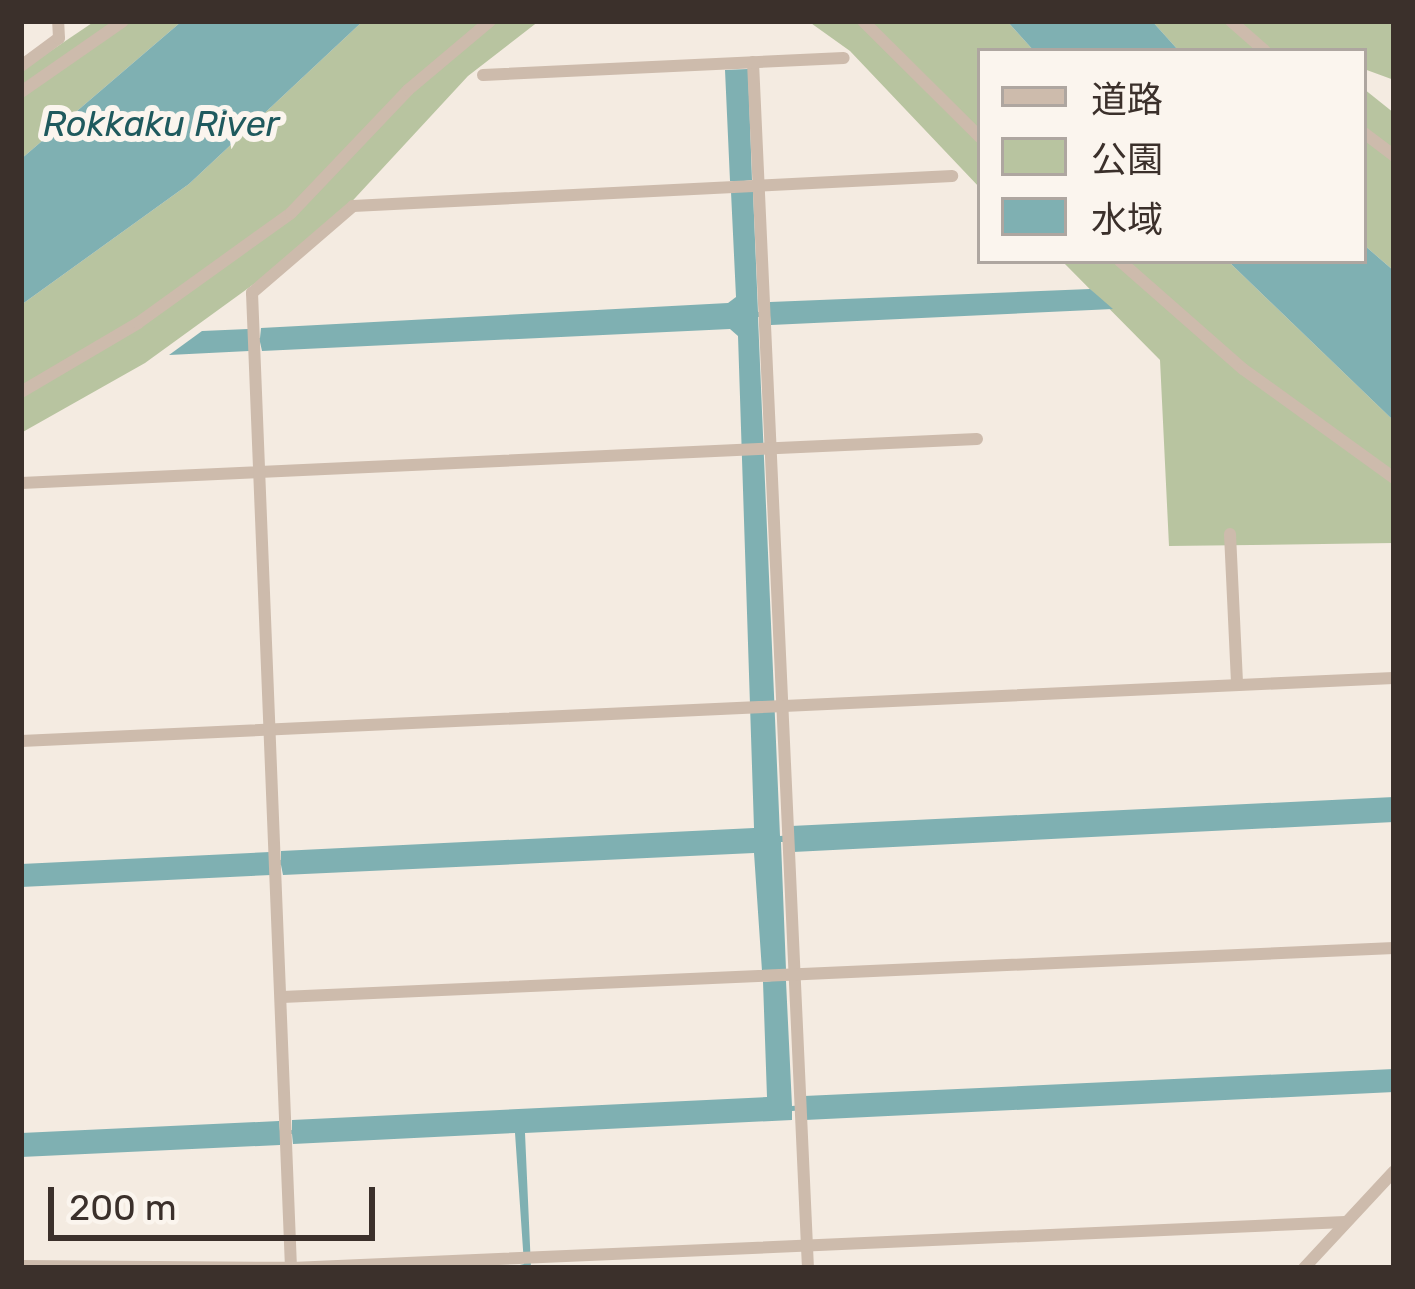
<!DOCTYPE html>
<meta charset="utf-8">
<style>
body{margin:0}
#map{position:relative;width:1415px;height:1289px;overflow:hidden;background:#f4ebe1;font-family:Rubik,"Noto Sans JP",sans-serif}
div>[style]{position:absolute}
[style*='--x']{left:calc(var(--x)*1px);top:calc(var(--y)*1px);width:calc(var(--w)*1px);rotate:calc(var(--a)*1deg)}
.green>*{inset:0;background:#b8c4a0}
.water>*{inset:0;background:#7fb0b2}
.street>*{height:12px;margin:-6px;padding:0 6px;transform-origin:6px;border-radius:6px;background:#cdbbac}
span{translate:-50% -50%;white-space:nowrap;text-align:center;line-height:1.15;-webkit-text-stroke:12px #fbf5ee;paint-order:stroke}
.water-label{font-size:36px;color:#1f5a5e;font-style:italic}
.frame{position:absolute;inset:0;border:24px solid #3b302b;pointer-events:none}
.legend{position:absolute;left:977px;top:48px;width:390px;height:216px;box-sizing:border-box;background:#fbf5ee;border:3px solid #aea6a0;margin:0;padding:15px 21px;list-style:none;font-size:36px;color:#3b302b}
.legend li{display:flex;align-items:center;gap:24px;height:60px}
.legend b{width:60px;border:3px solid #aea6a0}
.scale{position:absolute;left:48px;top:1187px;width:327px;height:54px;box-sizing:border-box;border:6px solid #3b302b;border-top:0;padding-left:15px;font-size:36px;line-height:42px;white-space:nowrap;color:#3b302b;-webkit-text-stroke:9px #fbf5ee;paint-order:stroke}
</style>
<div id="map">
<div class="green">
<div style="clip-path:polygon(95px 21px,182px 21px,21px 159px,21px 71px)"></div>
<div style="clip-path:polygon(363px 21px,539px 21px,468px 76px,319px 237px,145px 363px,21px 433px,21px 305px,189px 184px)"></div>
<div style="clip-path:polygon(808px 21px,1007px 21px,1034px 51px,980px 51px,980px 188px,850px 51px)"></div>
<div style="clip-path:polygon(1152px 21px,1394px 21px,1394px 80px,1364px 69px,1364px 51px,1179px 51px)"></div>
<div style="clip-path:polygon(1364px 89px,1394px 113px,1394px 271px,1364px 245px)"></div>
<div style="clip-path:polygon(1062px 261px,1228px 261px,1394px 421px,1394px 543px,1169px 546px,1160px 360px)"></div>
</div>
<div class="water">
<div style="clip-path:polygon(182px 21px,363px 21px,189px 184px,21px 305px,21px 159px)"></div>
<div style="clip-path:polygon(1007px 21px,1152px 21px,1179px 51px,1034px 51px)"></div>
<div style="clip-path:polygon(748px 69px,752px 180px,744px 181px,753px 191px,758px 312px,770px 311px,770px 302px,1090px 289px,1113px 309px,771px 325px,770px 316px,758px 317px,780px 836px,791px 835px,791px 826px,1394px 797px,1394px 822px,793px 852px,792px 842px,781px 842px,786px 970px,778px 980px,786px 981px,792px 1106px,804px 1105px,804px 1096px,1394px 1069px,1394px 1092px,805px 1120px,804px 1110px,792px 1111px,792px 1120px,525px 1133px,531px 1268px,507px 1268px,524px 1264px,515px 1133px,293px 1144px,292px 1134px,280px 1135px,280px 1145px,21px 1157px,21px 1133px,279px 1121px,280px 1131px,292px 1130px,292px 1120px,767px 1097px,763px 982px,772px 981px,762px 971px,754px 853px,283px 875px,281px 865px,271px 866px,271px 875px,21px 887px,21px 864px,270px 852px,271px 861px,281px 860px,281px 851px,754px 828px,738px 336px,730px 329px,262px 351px,260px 342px,249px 343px,249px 351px,169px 355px,202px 331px,248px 329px,249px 338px,260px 338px,261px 328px,728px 303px,736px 297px,731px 192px,739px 181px,730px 181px,725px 70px)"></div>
<div style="clip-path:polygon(1364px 245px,1394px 271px,1394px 421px,1228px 261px,1364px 261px)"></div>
</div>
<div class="street">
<div style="--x:863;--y:21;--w:165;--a:44.8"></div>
<div style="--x:1231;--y:21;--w:45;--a:41.4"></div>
<div style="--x:753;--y:62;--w:1207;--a:87.39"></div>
<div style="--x:21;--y:66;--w:47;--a:-36.4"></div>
<div style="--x:59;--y:38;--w:17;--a:-93"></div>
<div style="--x:483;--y:75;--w:361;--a:-2.7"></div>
<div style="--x:21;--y:92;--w:124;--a:-34.8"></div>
<div style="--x:1364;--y:133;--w:38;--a:37"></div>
<div style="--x:1120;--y:261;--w:164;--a:41.3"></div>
<div style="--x:1243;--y:369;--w:186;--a:35.8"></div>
<div style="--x:21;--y:392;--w:136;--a:-30.5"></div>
<div style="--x:138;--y:323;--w:188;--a:-35.7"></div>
<div style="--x:291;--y:213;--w:170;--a:-46.4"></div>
<div style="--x:408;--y:90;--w:107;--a:-40.1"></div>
<div style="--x:21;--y:483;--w:957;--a:-2.64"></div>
<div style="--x:1230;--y:534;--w:150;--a:87.3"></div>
<div style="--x:21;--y:741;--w:1374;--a:-2.63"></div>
<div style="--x:282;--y:997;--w:1113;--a:-2.52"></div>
<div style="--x:21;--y:1266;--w:268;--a:0.4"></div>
<div style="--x:291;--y:1268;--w:976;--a:-92.29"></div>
<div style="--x:252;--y:293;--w:133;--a:-40.7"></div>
<div style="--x:353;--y:206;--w:600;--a:-2.87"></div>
<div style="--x:292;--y:1268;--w:1054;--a:-2.5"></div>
<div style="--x:1304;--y:1268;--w:132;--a:-47.1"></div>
</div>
<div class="water-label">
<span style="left:161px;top:124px">Rokkaku River</span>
</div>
<div class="frame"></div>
<ul class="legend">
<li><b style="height:15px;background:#cdbbac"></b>道路</li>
<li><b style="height:33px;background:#b8c4a0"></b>公園</li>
<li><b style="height:33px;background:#7fb0b2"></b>水域</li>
</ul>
<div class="scale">200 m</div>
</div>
